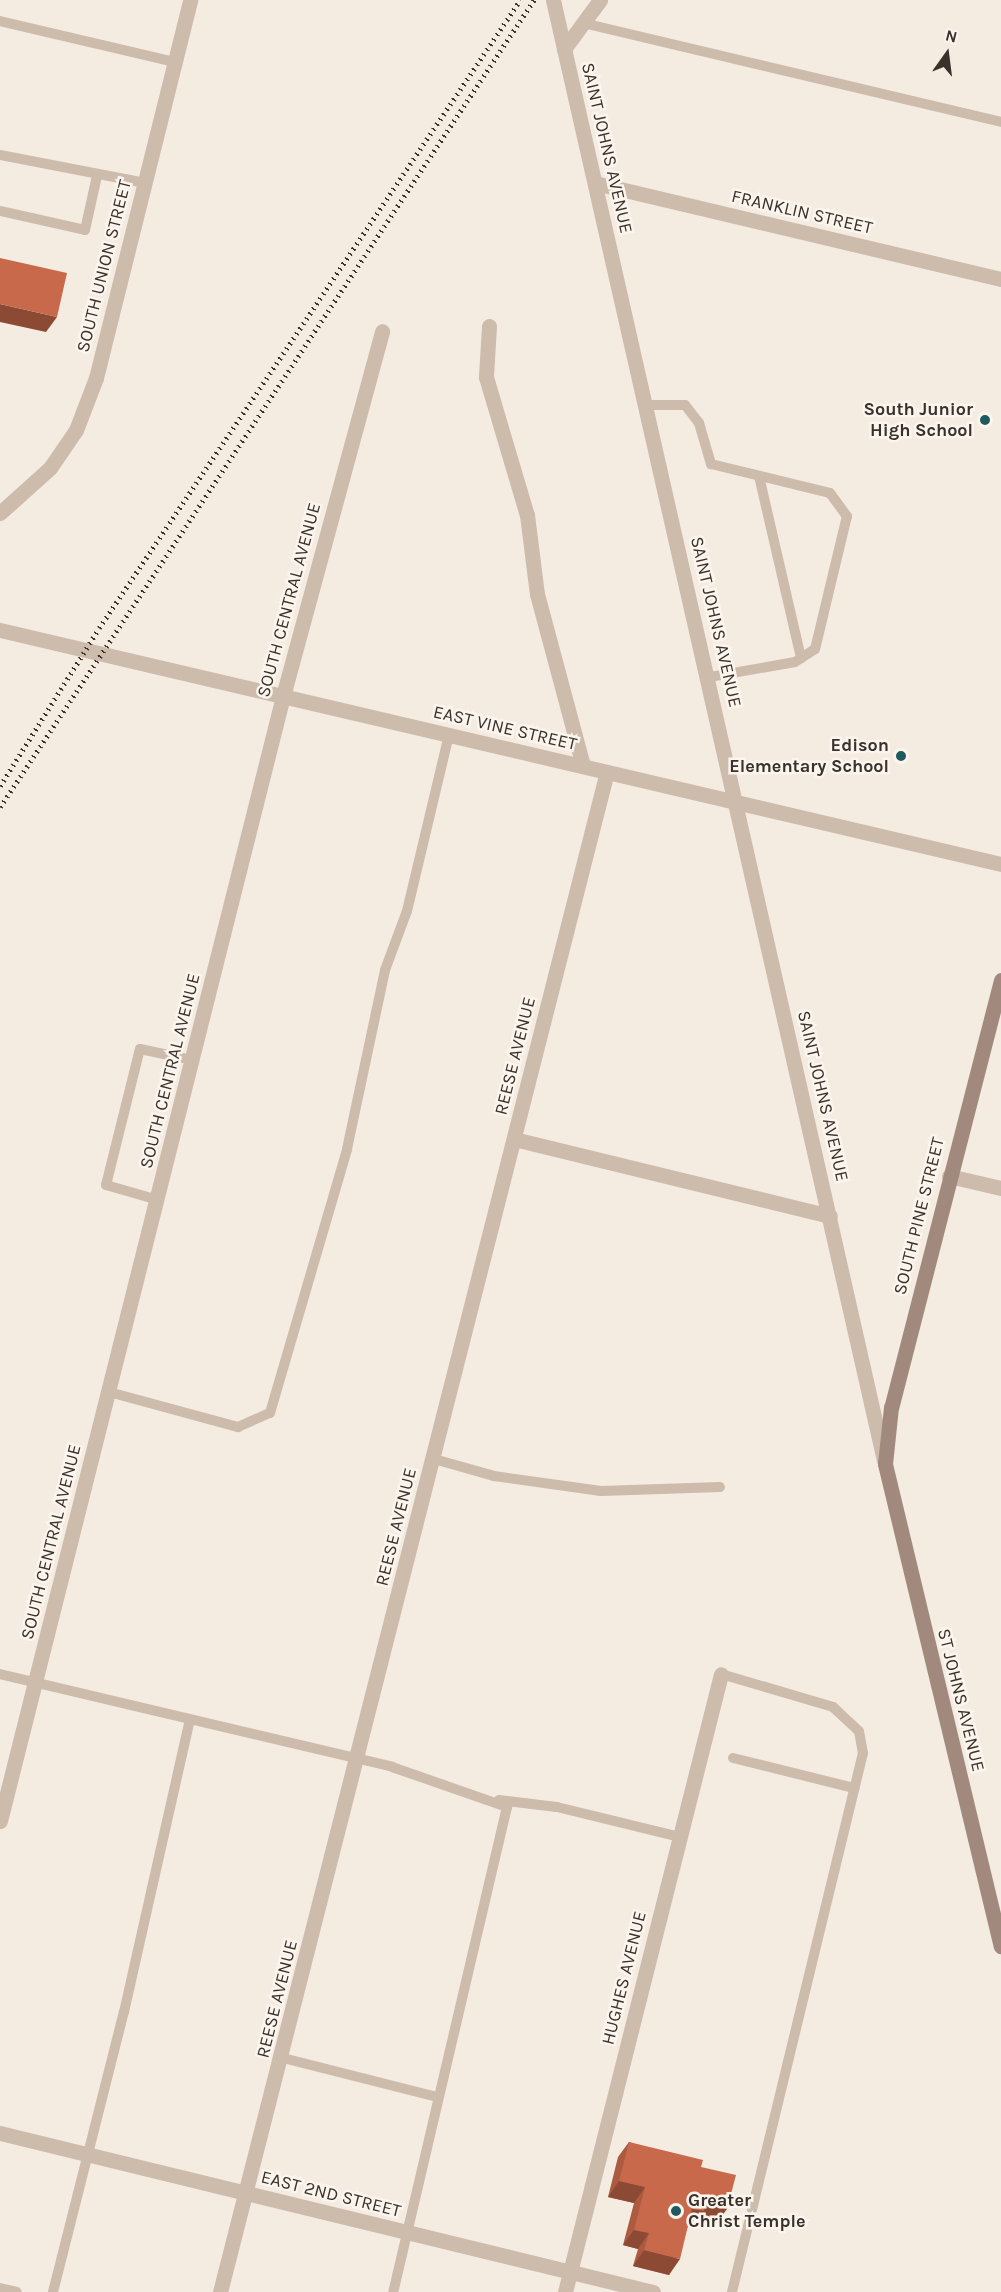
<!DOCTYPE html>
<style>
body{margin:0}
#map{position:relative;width:1001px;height:2292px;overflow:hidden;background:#f4ebe1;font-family:Karla,sans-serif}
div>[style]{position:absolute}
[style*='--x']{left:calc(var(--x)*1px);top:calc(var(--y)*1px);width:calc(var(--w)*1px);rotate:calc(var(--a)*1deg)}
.service>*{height:10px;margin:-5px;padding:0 5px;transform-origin:5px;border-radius:5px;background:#cdbbac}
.minor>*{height:15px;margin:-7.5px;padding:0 7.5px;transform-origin:7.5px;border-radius:7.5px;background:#cdbbac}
.tertiary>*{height:15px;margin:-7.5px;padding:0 7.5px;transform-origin:7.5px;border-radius:7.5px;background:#cdbbac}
.secondary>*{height:15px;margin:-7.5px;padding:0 7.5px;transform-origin:7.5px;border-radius:7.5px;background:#a18a7d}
.rail>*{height:4.5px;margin-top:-2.25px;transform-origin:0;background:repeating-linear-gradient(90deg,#3b302b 0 1.5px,transparent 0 6px)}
.wall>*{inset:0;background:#ac5a40}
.shaded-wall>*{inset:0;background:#8c4a34}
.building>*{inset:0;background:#c8694b}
.dots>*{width:16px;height:16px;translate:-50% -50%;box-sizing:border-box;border:3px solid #fbf5ee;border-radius:50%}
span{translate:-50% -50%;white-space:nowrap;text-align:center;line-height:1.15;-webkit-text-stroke:5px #fbf5ee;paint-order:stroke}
.street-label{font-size:18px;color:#3b302b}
.poi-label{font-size:18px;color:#3b302b;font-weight:700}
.right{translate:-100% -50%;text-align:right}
.left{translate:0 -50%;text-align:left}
.north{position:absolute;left:917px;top:24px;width:60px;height:60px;-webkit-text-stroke:4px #fbf5ee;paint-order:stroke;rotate:14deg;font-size:16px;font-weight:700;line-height:24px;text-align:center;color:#3b302b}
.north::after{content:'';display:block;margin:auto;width:21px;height:27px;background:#3b302b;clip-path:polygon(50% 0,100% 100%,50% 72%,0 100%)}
</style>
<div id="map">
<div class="service">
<div style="--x:0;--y:21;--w:180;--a:13.2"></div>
<div style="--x:583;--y:23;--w:430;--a:13.3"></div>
<div style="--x:0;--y:155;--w:148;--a:10.9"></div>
<div style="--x:0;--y:211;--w:87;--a:12.6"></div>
<div style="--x:85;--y:230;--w:55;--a:-77.5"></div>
<div style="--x:646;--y:405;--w:39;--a:0"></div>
<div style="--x:685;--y:405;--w:23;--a:52"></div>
<div style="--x:699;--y:423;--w:43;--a:73.7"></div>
<div style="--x:711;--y:464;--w:122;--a:13.7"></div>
<div style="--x:830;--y:493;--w:29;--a:54"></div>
<div style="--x:847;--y:516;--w:137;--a:103.5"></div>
<div style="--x:815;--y:649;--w:24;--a:147"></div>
<div style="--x:795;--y:662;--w:86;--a:170"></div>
<div style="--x:759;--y:476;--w:187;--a:77"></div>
<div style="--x:158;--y:1200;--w:54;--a:-163.9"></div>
<div style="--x:106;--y:1185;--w:140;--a:-76"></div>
<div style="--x:140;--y:1049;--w:53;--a:11.9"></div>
<div style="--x:109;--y:1392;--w:134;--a:15.2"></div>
<div style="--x:238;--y:1427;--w:35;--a:-24"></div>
<div style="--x:270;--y:1413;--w:275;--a:-73.7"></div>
<div style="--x:347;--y:1149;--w:183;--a:-78"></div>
<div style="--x:385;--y:970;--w:63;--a:-69.6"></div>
<div style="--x:407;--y:911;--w:181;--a:-76.6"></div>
<div style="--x:434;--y:1459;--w:62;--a:15.8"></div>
<div style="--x:494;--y:1476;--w:108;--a:8"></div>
<div style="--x:601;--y:1491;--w:119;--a:-1.9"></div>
<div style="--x:0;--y:1674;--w:403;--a:13.3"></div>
<div style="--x:392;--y:1767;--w:122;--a:19.2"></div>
<div style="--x:507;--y:1807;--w:498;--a:103.2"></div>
<div style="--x:721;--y:1674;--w:117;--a:16.4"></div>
<div style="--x:833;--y:1707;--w:35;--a:43"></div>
<div style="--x:859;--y:1731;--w:22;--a:80"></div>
<div style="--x:863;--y:1753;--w:555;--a:103.66"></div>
<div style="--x:733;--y:1758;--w:125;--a:13.9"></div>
<div style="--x:499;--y:1800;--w:58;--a:6.9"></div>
<div style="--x:557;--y:1807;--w:127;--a:13.7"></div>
<div style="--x:283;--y:2058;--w:159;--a:14.2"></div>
<div style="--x:0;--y:2288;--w:17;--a:13"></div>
<div style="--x:53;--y:2292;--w:289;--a:-75.8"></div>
<div style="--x:124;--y:2012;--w:300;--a:-77.3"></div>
</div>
<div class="minor">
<div style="--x:564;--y:49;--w:61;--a:-53.7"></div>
<div style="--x:595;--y:183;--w:417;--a:13.3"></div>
<div style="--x:489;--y:326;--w:51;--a:93.4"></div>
<div style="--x:486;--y:377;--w:144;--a:73.5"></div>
<div style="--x:527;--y:515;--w:80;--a:82.8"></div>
<div style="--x:537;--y:594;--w:178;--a:75"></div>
<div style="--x:0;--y:513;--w:67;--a:-42"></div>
<div style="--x:50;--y:468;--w:46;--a:-55.6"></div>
<div style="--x:76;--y:430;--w:56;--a:-69"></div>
<div style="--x:96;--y:378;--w:390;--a:-76"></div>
<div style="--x:0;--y:630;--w:1028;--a:13.16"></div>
<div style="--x:514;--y:1139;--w:325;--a:13.7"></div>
<div style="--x:949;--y:1176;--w:53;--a:13"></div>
<div style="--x:0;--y:1821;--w:1160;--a:-75.88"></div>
<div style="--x:283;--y:696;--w:378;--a:-74.8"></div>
<div style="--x:0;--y:2133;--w:672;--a:13.68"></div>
<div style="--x:220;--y:2292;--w:1568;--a:-75.72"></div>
<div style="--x:565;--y:2292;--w:637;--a:-75.83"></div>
</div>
<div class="tertiary">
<div style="--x:553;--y:0;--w:1497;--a:77.23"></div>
</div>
<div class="secondary">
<div style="--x:1001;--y:980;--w:441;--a:104.4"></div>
<div style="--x:891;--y:1407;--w:57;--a:96"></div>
<div style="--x:885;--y:1464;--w:496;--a:76.5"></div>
</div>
<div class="rail">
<div style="--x:0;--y:786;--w:186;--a:-57.9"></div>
<div style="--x:99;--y:628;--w:756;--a:-56.16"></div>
<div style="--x:0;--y:807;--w:968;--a:-56.51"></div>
</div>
<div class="wall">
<div style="clip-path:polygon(629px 2142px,701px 2167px,716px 2224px,698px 2220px,692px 2227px,688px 2226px,669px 2275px,633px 2266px,638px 2249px,623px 2245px,634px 2203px,608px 2197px,618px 2157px)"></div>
</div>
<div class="shaded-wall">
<div style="clip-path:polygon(0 304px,57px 317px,46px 332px,0 322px)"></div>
<div style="clip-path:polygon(619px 2181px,645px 2187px,634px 2203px,608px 2197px)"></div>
<div style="clip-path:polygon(706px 2203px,727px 2209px,716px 2224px,698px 2220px,692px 2227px,681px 2224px,692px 2209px)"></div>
<div style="clip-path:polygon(634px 2230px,649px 2233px,638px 2249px,623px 2245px)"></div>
<div style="clip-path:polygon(644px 2250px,680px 2259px,669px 2275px,633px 2266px)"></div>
</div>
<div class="building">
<div style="clip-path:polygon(0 258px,67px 273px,57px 317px,0 304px)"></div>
<div style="clip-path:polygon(629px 2142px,703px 2160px,701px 2167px,736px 2175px,727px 2209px,706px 2203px,704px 2211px,692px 2209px,680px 2259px,644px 2250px,649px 2233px,634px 2230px,645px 2187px,619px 2181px)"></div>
</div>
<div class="dots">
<div style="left:985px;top:420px;background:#1f5a5e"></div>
<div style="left:901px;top:756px;background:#1f5a5e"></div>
<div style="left:676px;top:2211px;background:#1f5a5e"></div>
</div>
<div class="street-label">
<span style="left:607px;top:148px;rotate:77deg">SAINT JOHNS AVENUE</span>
<span style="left:802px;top:212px;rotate:13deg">FRANKLIN STREET</span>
<span style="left:104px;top:266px;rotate:-76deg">SOUTH UNION STREET</span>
<span style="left:289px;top:600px;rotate:-75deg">SOUTH CENTRAL AVENUE</span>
<span style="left:716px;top:622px;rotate:77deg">SAINT JOHNS AVENUE</span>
<span style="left:505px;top:728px;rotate:13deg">EAST VINE STREET</span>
<span style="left:515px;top:1056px;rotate:-76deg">REESE AVENUE</span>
<span style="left:170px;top:1071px;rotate:-76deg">SOUTH CENTRAL AVENUE</span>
<span style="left:823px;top:1096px;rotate:77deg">SAINT JOHNS AVENUE</span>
<span style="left:919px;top:1216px;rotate:-76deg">SOUTH PINE STREET</span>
<span style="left:396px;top:1527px;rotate:-76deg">REESE AVENUE</span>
<span style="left:51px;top:1542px;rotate:-76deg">SOUTH CENTRAL AVENUE</span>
<span style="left:961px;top:1700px;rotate:76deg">ST JOHNS AVENUE</span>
<span style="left:624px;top:1978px;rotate:-76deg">HUGHES AVENUE</span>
<span style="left:277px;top:1999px;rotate:-76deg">REESE AVENUE</span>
<span style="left:331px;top:2194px;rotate:14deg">EAST 2ND STREET</span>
</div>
<div class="poi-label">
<span class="right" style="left:973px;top:420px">South Junior<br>High School</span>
<span class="right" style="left:889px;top:756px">Edison<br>Elementary School</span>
<span class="left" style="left:688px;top:2211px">Greater<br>Christ Temple</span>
</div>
<div class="north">N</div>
</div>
